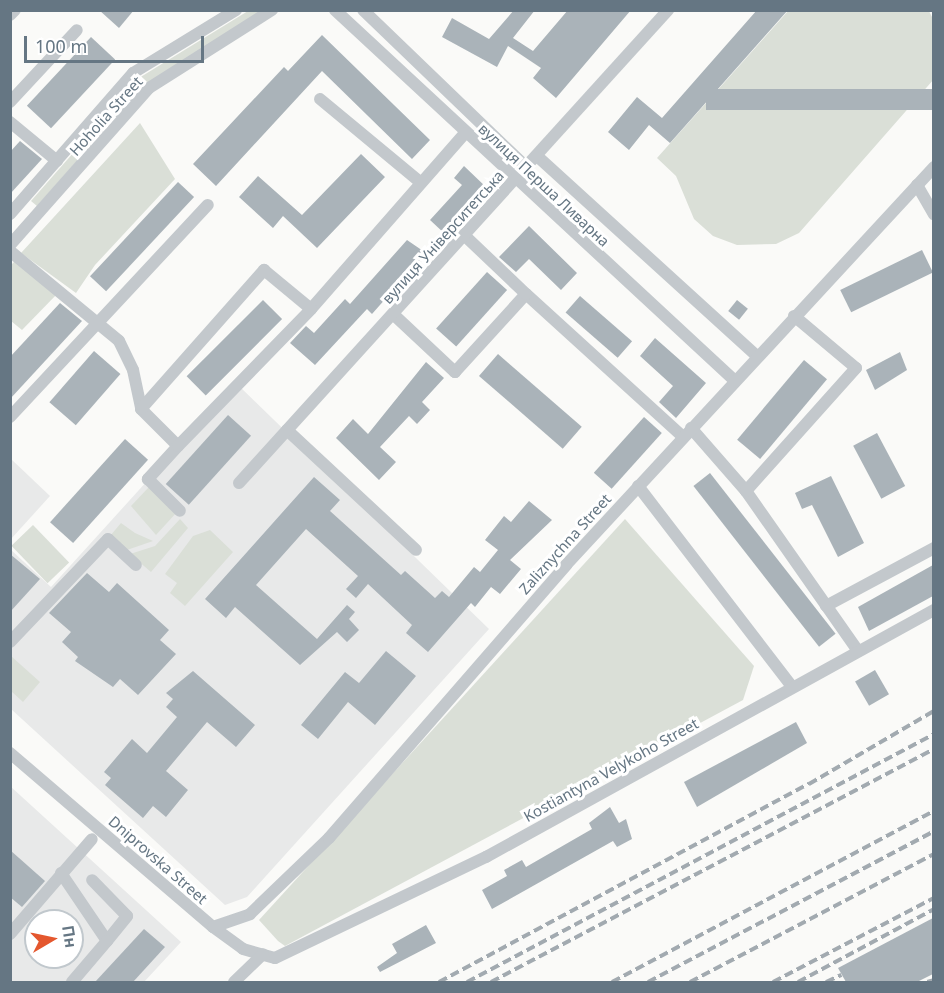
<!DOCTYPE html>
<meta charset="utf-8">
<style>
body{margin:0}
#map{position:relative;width:944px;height:993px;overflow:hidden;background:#fafaf8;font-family:"Noto Sans",sans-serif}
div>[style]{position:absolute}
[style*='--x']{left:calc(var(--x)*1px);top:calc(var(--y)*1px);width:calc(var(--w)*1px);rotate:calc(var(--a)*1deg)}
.built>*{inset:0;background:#e8e9e9}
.green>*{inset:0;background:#dadfd7;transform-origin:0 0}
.building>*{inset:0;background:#aab3b9;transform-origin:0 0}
.minor>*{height:12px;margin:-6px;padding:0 6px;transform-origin:6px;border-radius:6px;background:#c3c8cc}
.rail>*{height:4px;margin-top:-2px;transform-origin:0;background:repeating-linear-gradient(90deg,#a2aab0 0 9px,transparent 0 13.5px)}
span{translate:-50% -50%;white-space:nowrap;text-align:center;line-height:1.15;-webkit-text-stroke:6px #fff;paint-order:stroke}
.street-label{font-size:15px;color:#657683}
.frame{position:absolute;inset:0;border:12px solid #657683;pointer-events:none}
.north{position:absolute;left:24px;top:909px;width:60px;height:60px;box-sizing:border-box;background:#fff;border:2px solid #c1c8cd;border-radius:50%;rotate:81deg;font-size:16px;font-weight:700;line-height:24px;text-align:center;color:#657683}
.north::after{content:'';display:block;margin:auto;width:21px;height:27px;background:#e4572e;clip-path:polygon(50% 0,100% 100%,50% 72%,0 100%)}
.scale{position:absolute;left:24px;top:36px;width:180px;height:27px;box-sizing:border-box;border:3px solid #657683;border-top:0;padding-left:8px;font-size:18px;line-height:21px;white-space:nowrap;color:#657683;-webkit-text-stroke:4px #fff;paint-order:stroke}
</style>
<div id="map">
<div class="built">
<div style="clip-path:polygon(236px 383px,489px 629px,247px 897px,225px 905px,11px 709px,10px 549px,51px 587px)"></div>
<div style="clip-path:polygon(10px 458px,50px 496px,11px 539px,10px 539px)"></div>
<div style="clip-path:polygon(evenodd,10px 786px,181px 942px,144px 982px,11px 982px,10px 786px,36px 921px,72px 921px,72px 957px,36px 957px,36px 921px)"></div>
</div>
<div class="green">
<div style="clip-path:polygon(248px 11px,265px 11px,144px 85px,37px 206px,31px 201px,139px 78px)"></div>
<div style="clip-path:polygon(788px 11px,929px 11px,934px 21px,934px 79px,799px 233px,776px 244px,737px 245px,713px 236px,694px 219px,676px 176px,657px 158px)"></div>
<div style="clip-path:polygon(140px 123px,175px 179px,95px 265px,76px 293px,21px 253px)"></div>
<div style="clip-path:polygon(16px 260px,58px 293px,22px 330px,11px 321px,10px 266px)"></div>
<div style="clip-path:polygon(149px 487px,177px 512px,156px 535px,131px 506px)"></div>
<div style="clip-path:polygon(180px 519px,188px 528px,151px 572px,130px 554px,155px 546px)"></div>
<div style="clip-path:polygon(625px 519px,754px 666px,743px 700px,285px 946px,278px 941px,259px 920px)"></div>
<div style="clip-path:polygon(121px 523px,135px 533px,153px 541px,127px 550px,110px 536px)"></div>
<div style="left:33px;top:525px;width:52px;height:30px;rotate:46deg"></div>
<div style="clip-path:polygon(210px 530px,233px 552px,185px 606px,170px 593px,177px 583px,165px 574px,193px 536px)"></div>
<div style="clip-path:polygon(11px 656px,40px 682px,23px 702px,11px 691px)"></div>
</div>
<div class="building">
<div style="clip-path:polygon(99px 10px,134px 10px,119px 28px)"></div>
<div style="clip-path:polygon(514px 10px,535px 10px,513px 38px,533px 51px,568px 10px,631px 10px,556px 98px,533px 78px,541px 68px,508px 46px,497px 67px,442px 37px,452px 18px,489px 39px)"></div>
<div style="clip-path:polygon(757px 10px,788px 10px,670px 143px,649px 125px,629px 150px,608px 132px,637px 97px,662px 118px)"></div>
<div style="clip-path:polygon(322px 35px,430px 140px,412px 159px,322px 71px,216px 186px,193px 164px,284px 67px,288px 71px)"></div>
<div style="left:91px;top:37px;width:33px;height:94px;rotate:43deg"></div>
<div style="left:933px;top:89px;width:21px;height:227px;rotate:90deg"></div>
<div style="clip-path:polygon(20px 141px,42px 159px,10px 194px,10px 152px)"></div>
<div style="clip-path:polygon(361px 154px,385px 177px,317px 248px,283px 216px,273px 228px,239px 197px,258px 176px,302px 215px)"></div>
<div style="clip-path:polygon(464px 166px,487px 188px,445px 234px,430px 220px,462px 185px,454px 178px)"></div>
<div style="left:178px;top:182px;width:22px;height:129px;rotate:43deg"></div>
<div style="clip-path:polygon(529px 226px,577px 273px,561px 290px,529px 259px,516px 272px,499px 257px)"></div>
<div style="clip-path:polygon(407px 240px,426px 253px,372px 314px,367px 309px,315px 365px,290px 343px,306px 326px,314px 333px,345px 299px,350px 304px)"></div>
<div style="left:922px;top:250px;width:25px;height:91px;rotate:64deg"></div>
<div style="left:487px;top:272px;width:27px;height:76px;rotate:42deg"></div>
<div style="left:580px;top:296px;width:69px;height:22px;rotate:41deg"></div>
<div style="left:263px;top:300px;width:27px;height:108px;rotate:45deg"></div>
<div style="left:737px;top:300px;width:14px;height:14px;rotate:39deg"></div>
<div style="clip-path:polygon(60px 303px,82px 321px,10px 399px,10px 357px)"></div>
<div style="clip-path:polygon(655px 338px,706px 383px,676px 418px,659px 402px,673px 386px,640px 356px)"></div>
<div style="left:94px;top:351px;width:35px;height:68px;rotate:41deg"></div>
<div style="clip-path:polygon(900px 352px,907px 370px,875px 390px,866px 370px)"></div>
<div style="left:498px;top:354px;width:111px;height:29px;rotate:41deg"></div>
<div style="left:804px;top:360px;width:30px;height:104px;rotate:40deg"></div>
<div style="clip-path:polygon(426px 362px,444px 378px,422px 402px,430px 410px,417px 424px,409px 416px,380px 447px,396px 462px,379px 480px,336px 438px,353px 419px,368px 434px)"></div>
<div style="left:228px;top:415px;width:31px;height:93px;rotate:42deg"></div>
<div style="left:644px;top:417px;width:24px;height:75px;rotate:42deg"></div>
<div style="left:877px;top:433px;width:60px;height:27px;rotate:62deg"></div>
<div style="left:125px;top:439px;width:31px;height:112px;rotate:42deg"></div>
<div style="left:710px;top:473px;width:204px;height:21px;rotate:52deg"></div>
<div style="clip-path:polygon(831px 476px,864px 543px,838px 557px,812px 505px,802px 509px,795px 493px)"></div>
<div style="clip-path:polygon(314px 477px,340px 500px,330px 511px,401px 575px,405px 571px,435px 598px,442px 591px,449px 597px,474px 567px,480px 572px,498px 550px,485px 540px,504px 516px,511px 522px,529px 501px,552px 520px,510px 560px,521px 569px,500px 594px,491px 587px,475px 607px,471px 603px,428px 652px,406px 633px,412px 625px,368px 584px,356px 598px,346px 589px,358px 576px,306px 529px,256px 585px,317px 639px,347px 605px,355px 612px,349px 619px,359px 630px,347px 642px,337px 632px,300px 665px,235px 607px,226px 618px,205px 599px)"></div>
<div style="clip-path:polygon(10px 554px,40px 579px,10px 612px)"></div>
<div style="clip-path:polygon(933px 565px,933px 596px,869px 631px,858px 607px)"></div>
<div style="clip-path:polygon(87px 573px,109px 592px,117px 583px,169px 630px,160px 640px,176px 654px,138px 695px,120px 679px,113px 687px,75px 661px,78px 657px,62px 642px,71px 632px,49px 613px)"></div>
<div style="clip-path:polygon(386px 651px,416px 676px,375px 725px,348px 702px,318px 739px,301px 725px,345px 672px,359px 683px)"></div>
<div style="left:875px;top:670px;width:28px;height:23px;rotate:60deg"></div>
<div style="clip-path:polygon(193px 671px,255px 725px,236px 747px,207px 722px,166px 771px,188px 790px,166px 817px,153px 806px,143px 818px,105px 785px,111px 778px,104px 772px,132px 739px,147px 753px,177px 717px,166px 707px,173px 699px,166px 693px)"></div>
<div style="clip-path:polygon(796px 722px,807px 743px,697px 807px,684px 782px)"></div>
<div style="clip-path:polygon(610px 807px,619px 823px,626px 819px,632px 839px,617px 847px,613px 841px,492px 909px,482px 890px,507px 876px,504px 870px,522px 860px,526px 867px,592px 829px,589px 823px)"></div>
<div style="clip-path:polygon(10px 850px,45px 881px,22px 907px,10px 897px)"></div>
<div style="clip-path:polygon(933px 918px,933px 974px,917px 982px,846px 982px,838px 968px)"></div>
<div style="clip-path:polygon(426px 925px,436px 943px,380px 972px,377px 967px,397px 953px,392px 944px)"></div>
<div style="clip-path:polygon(144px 929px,165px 947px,133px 982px,95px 982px)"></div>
</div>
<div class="minor">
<div style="--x:335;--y:10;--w:544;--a:42.84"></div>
<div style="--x:363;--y:10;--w:218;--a:43.9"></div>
<div style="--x:10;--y:15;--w:7;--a:-45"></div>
<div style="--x:320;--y:99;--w:131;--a:39.7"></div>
<div style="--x:10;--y:102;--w:98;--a:-47.1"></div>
<div style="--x:10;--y:122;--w:61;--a:39.7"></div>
<div style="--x:537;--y:156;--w:297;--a:42.3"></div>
<div style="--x:917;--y:185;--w:34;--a:60"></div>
<div style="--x:10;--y:214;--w:187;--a:-48.9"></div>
<div style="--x:133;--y:73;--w:121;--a:-31.5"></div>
<div style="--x:10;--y:245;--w:210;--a:-48.5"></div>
<div style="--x:149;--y:88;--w:146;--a:-32.4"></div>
<div style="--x:10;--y:251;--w:141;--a:39.5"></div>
<div style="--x:119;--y:341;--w:32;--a:64"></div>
<div style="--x:133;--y:370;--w:40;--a:78"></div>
<div style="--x:141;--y:409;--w:52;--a:45"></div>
<div style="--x:178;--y:446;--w:45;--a:132.3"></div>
<div style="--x:148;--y:479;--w:45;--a:45"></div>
<div style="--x:526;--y:294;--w:212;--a:42.3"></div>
<div style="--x:393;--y:314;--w:85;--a:43.1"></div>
<div style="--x:455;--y:372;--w:105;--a:-47.7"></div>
<div style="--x:526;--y:294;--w:84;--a:-136.4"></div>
<div style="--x:141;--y:409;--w:186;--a:-48.5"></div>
<div style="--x:264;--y:270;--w:61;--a:39.7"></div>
<div style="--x:311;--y:309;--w:234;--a:-48.8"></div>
<div style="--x:10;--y:417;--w:290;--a:-47"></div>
<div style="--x:691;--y:428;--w:84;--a:48.9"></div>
<div style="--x:746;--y:491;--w:195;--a:55"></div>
<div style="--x:287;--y:430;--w:176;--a:42.9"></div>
<div style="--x:178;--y:446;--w:191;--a:-45.8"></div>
<div style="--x:239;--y:483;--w:639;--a:-47.79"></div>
<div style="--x:638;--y:486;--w:253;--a:52.5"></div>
<div style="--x:746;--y:491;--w:165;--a:-48.2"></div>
<div style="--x:856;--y:368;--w:81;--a:-140"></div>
<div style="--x:826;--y:606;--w:123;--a:-28.2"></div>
<div style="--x:10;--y:642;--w:142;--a:-46.4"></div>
<div style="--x:108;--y:539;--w:38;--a:43"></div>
<div style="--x:10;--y:753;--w:267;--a:40.6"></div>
<div style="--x:213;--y:927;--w:37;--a:36"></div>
<div style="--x:243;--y:949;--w:33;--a:16"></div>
<div style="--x:275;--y:958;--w:234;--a:-25.6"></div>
<div style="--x:486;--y:857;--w:512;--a:-28.87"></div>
<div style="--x:61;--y:873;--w:82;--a:55.9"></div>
<div style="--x:107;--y:941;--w:32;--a:-51"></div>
<div style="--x:127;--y:916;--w:50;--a:-134.2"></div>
<div style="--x:213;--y:927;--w:39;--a:-19"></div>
<div style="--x:250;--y:914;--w:110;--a:-43.9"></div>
<div style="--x:329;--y:838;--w:362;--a:-49"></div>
<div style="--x:566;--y:565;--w:542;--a:-47.24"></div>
<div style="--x:10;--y:934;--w:125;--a:-49.2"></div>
<div style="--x:72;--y:982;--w:54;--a:-49.5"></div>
<div style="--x:234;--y:982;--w:40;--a:-44"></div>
</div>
<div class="rail">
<div style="--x:439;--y:982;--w:420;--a:-28.2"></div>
<div style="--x:809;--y:784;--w:145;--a:-30.3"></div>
<div style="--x:467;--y:982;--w:529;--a:-27.97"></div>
<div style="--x:491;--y:982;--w:501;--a:-27.74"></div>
<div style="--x:612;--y:982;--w:365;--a:-28"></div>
<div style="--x:648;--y:982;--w:323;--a:-27.8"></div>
<div style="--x:690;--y:982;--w:276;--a:-27.7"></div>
<div style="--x:773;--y:982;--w:182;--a:-27.6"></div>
<div style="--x:798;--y:982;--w:154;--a:-28.2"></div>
<div style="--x:826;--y:982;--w:17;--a:-25"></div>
<div style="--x:927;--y:982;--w:7;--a:-16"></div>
</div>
<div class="street-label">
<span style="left:106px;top:116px;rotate:-48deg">Hoholia Street</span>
<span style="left:544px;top:185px;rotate:43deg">вулиця Перша Ливарна</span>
<span style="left:443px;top:237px;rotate:-48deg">вулиця Університетська</span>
<span style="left:565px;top:544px;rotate:-48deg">Zaliznychna Street</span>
<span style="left:611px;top:770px;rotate:-29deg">Kostiantyna Velykoho Street</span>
<span style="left:158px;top:860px;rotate:41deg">Dniprovska Street</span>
</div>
<div class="frame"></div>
<div class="north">Пн</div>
<div class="scale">100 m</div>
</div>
